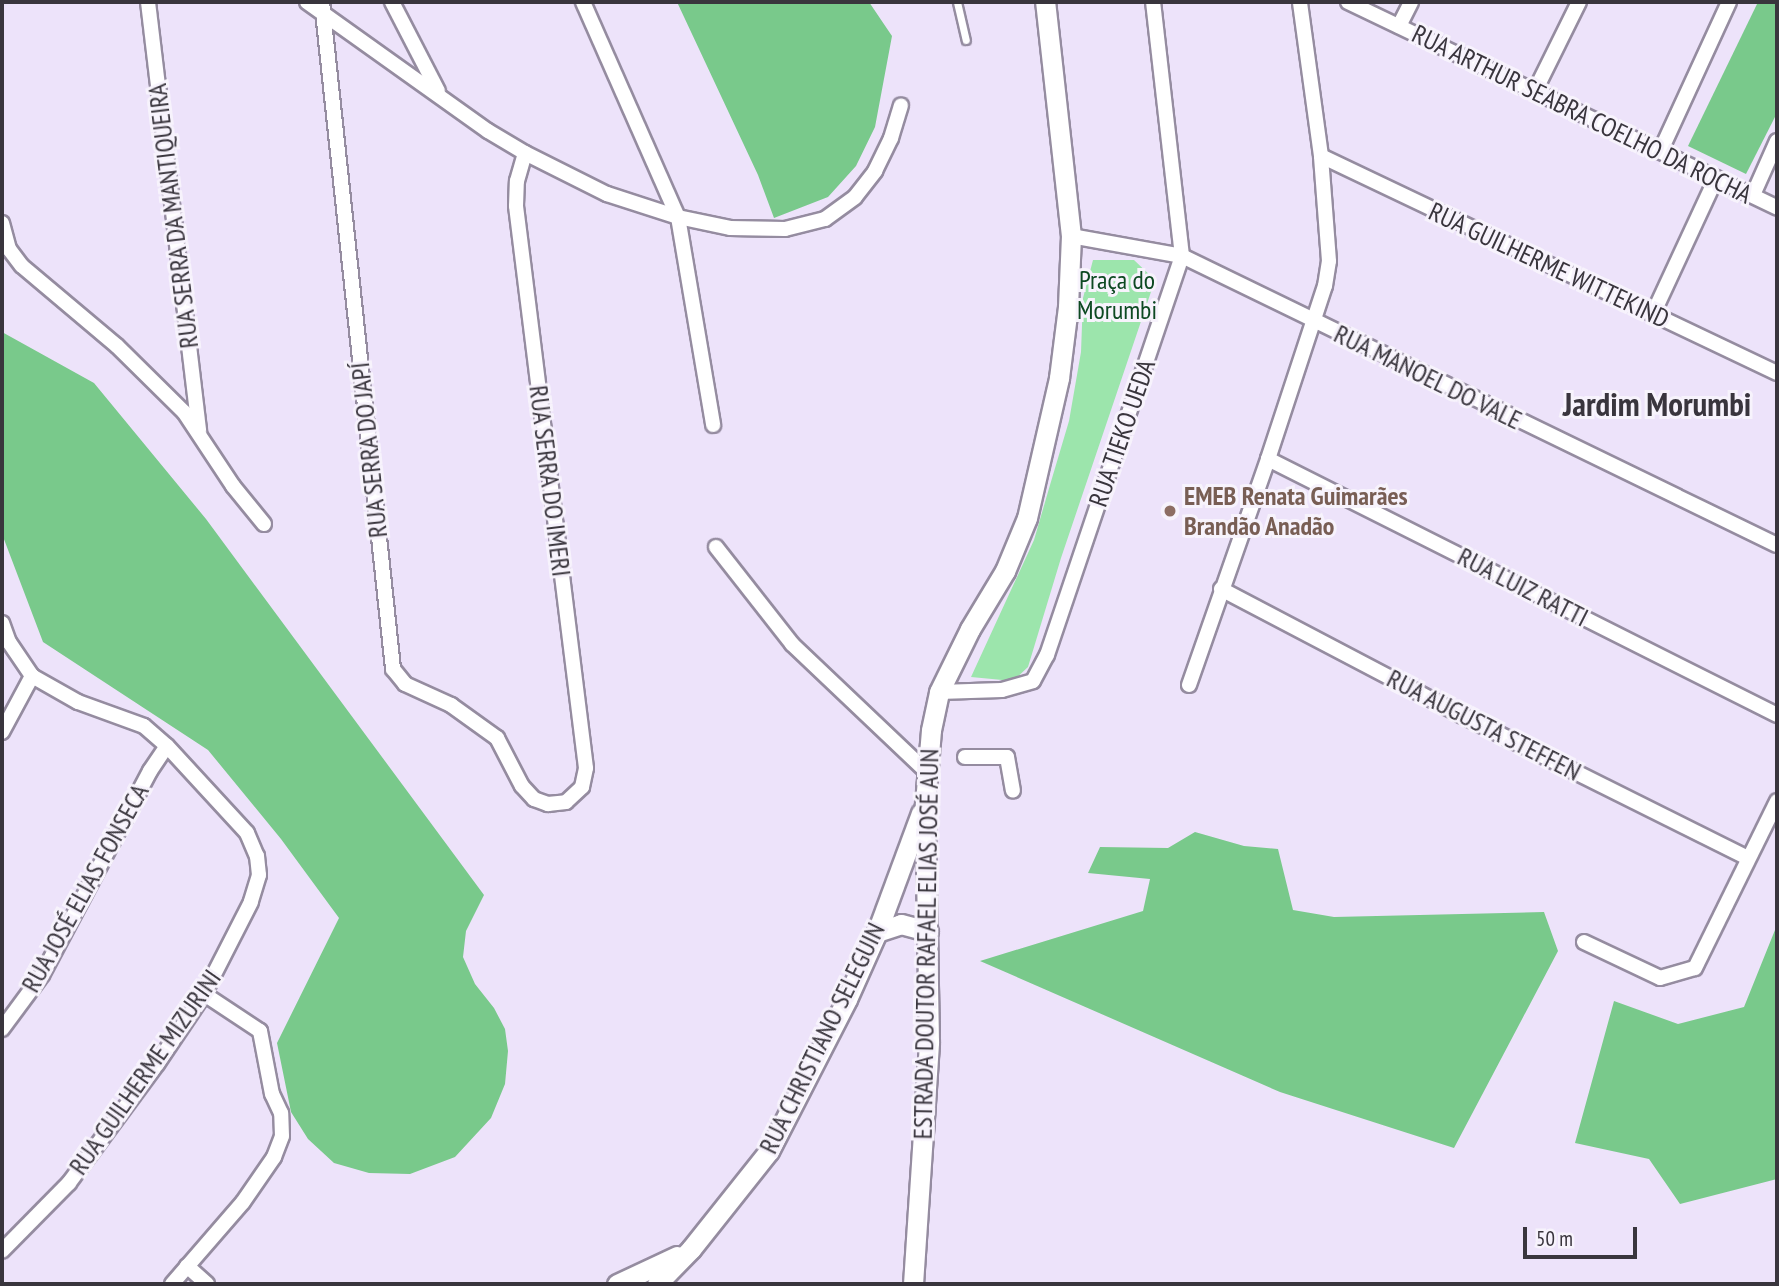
<!DOCTYPE html>
<meta charset="utf-8">
<style>
body{margin:0}
#map{position:relative;width:1779px;height:1286px;overflow:hidden;background:#ede3fa;font-family:"PT Sans Narrow",sans-serif}
div>[style]{position:absolute}
[style*='--x']{left:calc(var(--x)*1px);top:calc(var(--y)*1px);width:calc(var(--w)*1px);rotate:calc(var(--a)*1deg)}
.green>*{inset:0;background:#9ce5ac}
.forest>*{inset:0;background:#79c98b}
.roads{filter:drop-shadow(2px 0 #958ca0) drop-shadow(-2px 0 #958ca0) drop-shadow(0 2px #958ca0) drop-shadow(0 -2px #958ca0)}
.lane>*{height:7px;margin:-3.5px;padding:0 3.5px;transform-origin:3.5px;border-radius:3.5px;background:#fff}
.street>*{height:14px;margin:-7px;padding:0 7px;transform-origin:7px;border-radius:7px;background:#fff}
.secondary>*{height:19px;margin:-9.5px;padding:0 9.5px;transform-origin:9.5px;border-radius:9.5px;background:#fff}
.dots>*{width:19px;height:19px;translate:-50% -50%;box-sizing:border-box;border:4px solid #f7f3fc;border-radius:50%}
span{translate:-50% -50%;white-space:nowrap;text-align:center;line-height:1.15;-webkit-text-stroke:6px #f7f3fc;paint-order:stroke}
.street-label{font-size:26px;color:#39353d}
.park-label{font-size:26px;color:#0d4922}
.education-label{font-size:26px;color:#785e54;font-weight:700}
.left{translate:0 -50%;text-align:left}
.district-label{font-size:33px;color:#39353d;font-weight:700}
.frame{position:absolute;inset:0;border:4px solid #39353d;pointer-events:none}
.scale{position:absolute;left:1523px;top:1227px;width:114px;height:32px;box-sizing:border-box;border:4px solid #39353d;border-top:0;padding-left:9px;font-size:21px;line-height:24px;white-space:nowrap;color:#39353d;-webkit-text-stroke:5px #f7f3fc;paint-order:stroke}
</style>
<div id="map">
<div class="green">
<div style="clip-path:polygon(1093px 260px,1134px 260px,1155px 280px,1061px 558px,1028px 667px,1013px 681px,971px 677px,1034px 540px,1050px 485px,1069px 421px,1081px 352px,1083px 298px)"></div>
</div>
<div class="forest">
<div style="clip-path:polygon(677px 2px,869px 2px,892px 36px,875px 127px,856px 166px,828px 197px,774px 218px,758px 175px)"></div>
<div style="clip-path:polygon(1758px 2px,1777px 2px,1777px 113px,1746px 174px,1688px 146px)"></div>
<div style="clip-path:polygon(2px 332px,94px 383px,206px 519px,484px 895px,466px 931px,463px 957px,475px 984px,494px 1008px,505px 1029px,508px 1051px,505px 1084px,491px 1118px,455px 1157px,410px 1174px,369px 1173px,334px 1163px,308px 1139px,291px 1112px,277px 1043px,339px 918px,281px 839px,208px 750px,43px 642px,2px 534px)"></div>
<div style="clip-path:polygon(1195px 832px,1244px 846px,1278px 849px,1293px 910px,1334px 917px,1544px 912px,1558px 951px,1454px 1148px,1280px 1092px,980px 961px,1143px 911px,1150px 879px,1088px 873px,1100px 847px,1168px 848px)"></div>
<div style="clip-path:polygon(1777px 925px,1777px 1179px,1680px 1204px,1649px 1159px,1575px 1143px,1614px 1001px,1678px 1024px,1744px 1007px)"></div>
</div>
<div class="roads">
<div class="lane">
<div style="--x:957;--y:2;--w:39;--a:77"></div>
</div>
<div class="street">
<div style="--x:148;--y:2;--w:432;--a:83.2"></div>
<div style="--x:307;--y:2;--w:222;--a:35.5"></div>
<div style="--x:488;--y:131;--w:43;--a:30.7"></div>
<div style="--x:525;--y:153;--w:92;--a:26.6"></div>
<div style="--x:607;--y:194;--w:75;--a:17.9"></div>
<div style="--x:678;--y:217;--w:53;--a:11.9"></div>
<div style="--x:730;--y:228;--w:55;--a:1"></div>
<div style="--x:785;--y:229;--w:41;--a:-14"></div>
<div style="--x:825;--y:219;--w:37;--a:-36"></div>
<div style="--x:855;--y:197;--w:33;--a:-52"></div>
<div style="--x:875;--y:171;--w:37;--a:-64"></div>
<div style="--x:891;--y:138;--w:34;--a:-73"></div>
<div style="--x:322;--y:2;--w:671;--a:83.92"></div>
<div style="--x:393;--y:669;--w:19;--a:51"></div>
<div style="--x:405;--y:684;--w:51;--a:24.5"></div>
<div style="--x:451;--y:705;--w:57;--a:35.7"></div>
<div style="--x:497;--y:738;--w:54;--a:62.5"></div>
<div style="--x:522;--y:786;--w:18;--a:47"></div>
<div style="--x:534;--y:799;--w:15;--a:20"></div>
<div style="--x:548;--y:804;--w:18;--a:-6"></div>
<div style="--x:566;--y:802;--w:22;--a:-43"></div>
<div style="--x:582;--y:787;--w:19;--a:-78"></div>
<div style="--x:586;--y:768;--w:566;--a:-97.1"></div>
<div style="--x:516;--y:206;--w:25;--a:-88"></div>
<div style="--x:517;--y:181;--w:29;--a:-74"></div>
<div style="--x:392;--y:2;--w:100;--a:62.7"></div>
<div style="--x:583;--y:2;--w:235;--a:66.2"></div>
<div style="--x:678;--y:217;--w:211;--a:80.4"></div>
<div style="--x:1348;--y:2;--w:476;--a:25.6"></div>
<div style="--x:1399;--y:26;--w:27;--a:-63"></div>
<div style="--x:1535;--y:91;--w:99;--a:-63.7"></div>
<div style="--x:1661;--y:150;--w:163;--a:-65.3"></div>
<div style="--x:1321;--y:156;--w:505;--a:25.45"></div>
<div style="--x:1753;--y:195;--w:59;--a:-66"></div>
<div style="--x:2;--y:223;--w:27;--a:75"></div>
<div style="--x:9;--y:249;--w:21;--a:53"></div>
<div style="--x:22;--y:266;--w:124;--a:40.1"></div>
<div style="--x:117;--y:346;--w:94;--a:44.6"></div>
<div style="--x:184;--y:412;--w:89;--a:56.5"></div>
<div style="--x:233;--y:486;--w:49;--a:50.8"></div>
<div style="--x:1071;--y:236;--w:113;--a:10.2"></div>
<div style="--x:1182;--y:256;--w:661;--a:25.91"></div>
<div style="--x:1653;--y:314;--w:150;--a:-65.1"></div>
<div style="--x:1268;--y:459;--w:570;--a:26.7"></div>
<div style="--x:716;--y:547;--w:123;--a:51.9"></div>
<div style="--x:792;--y:644;--w:187;--a:43.5"></div>
<div style="--x:1221;--y:589;--w:273;--a:27.7"></div>
<div style="--x:1463;--y:716;--w:318;--a:26.5"></div>
<div style="--x:2;--y:623;--w:20;--a:70"></div>
<div style="--x:9;--y:642;--w:41;--a:55.9"></div>
<div style="--x:32;--y:676;--w:53;--a:29.5"></div>
<div style="--x:78;--y:702;--w:70;--a:20"></div>
<div style="--x:144;--y:726;--w:30;--a:41"></div>
<div style="--x:167;--y:746;--w:118;--a:47.4"></div>
<div style="--x:247;--y:833;--w:25;--a:67"></div>
<div style="--x:257;--y:856;--w:19;--a:84"></div>
<div style="--x:259;--y:875;--w:28;--a:107"></div>
<div style="--x:251;--y:902;--w:103;--a:117.1"></div>
<div style="--x:204;--y:994;--w:84;--a:123.9"></div>
<div style="--x:157;--y:1064;--w:148;--a:126.5"></div>
<div style="--x:69;--y:1183;--w:95;--a:134.6"></div>
<div style="--x:1189;--y:685;--w:239;--a:-70.7"></div>
<div style="--x:1268;--y:459;--w:182;--a:-71.8"></div>
<div style="--x:1325;--y:286;--w:25;--a:-81"></div>
<div style="--x:1329;--y:261;--w:105;--a:-94.4"></div>
<div style="--x:1321;--y:156;--w:155;--a:-97.8"></div>
<div style="--x:939;--y:692;--w:63;--a:-1.8"></div>
<div style="--x:1002;--y:690;--w:32;--a:-16"></div>
<div style="--x:1033;--y:681;--w:30;--a:-62"></div>
<div style="--x:1047;--y:655;--w:421;--a:-71.3"></div>
<div style="--x:1182;--y:256;--w:256;--a:-96.5"></div>
<div style="--x:2;--y:732;--w:64;--a:-61.8"></div>
<div style="--x:965;--y:757;--w:42;--a:0"></div>
<div style="--x:1007;--y:757;--w:34;--a:80"></div>
<div style="--x:1584;--y:942;--w:84;--a:25.3"></div>
<div style="--x:1660;--y:978;--w:36;--a:-16"></div>
<div style="--x:1695;--y:968;--w:186;--a:-63.8"></div>
<div style="--x:2;--y:1029;--w:67;--a:-53.5"></div>
<div style="--x:42;--y:975;--w:231;--a:-62.1"></div>
<div style="--x:150;--y:771;--w:30;--a:-56"></div>
<div style="--x:187;--y:1266;--w:27;--a:42"></div>
<div style="--x:172;--y:1284;--w:108;--a:-49.1"></div>
<div style="--x:243;--y:1202;--w:55;--a:-55.4"></div>
<div style="--x:274;--y:1157;--w:22;--a:-69"></div>
<div style="--x:282;--y:1136;--w:23;--a:-92"></div>
<div style="--x:281;--y:1113;--w:21;--a:-115"></div>
<div style="--x:272;--y:1094;--w:64;--a:-100.8"></div>
<div style="--x:260;--y:1031;--w:67;--a:-146.5"></div>
</div>
<div class="secondary">
<div style="--x:877;--y:932;--w:25;--a:-18"></div>
<div style="--x:901;--y:924;--w:28;--a:15"></div>
<div style="--x:617;--y:1284;--w:66;--a:-25"></div>
<div style="--x:657;--y:1284;--w:49;--a:-45.8"></div>
<div style="--x:691;--y:1249;--w:125;--a:-51.5"></div>
<div style="--x:769;--y:1151;--w:171;--a:-62.8"></div>
<div style="--x:847;--y:999;--w:73;--a:-65.9"></div>
<div style="--x:877;--y:932;--w:127;--a:-69.7"></div>
<div style="--x:913;--y:1284;--w:243;--a:-86.2"></div>
<div style="--x:929;--y:1042;--w:239;--a:-91"></div>
<div style="--x:925;--y:803;--w:73;--a:-85.3"></div>
<div style="--x:931;--y:730;--w:39;--a:-78"></div>
<div style="--x:939;--y:692;--w:70;--a:-63.8"></div>
<div style="--x:970;--y:629;--w:68;--a:-58.9"></div>
<div style="--x:1005;--y:571;--w:57;--a:-67.5"></div>
<div style="--x:1027;--y:518;--w:144;--a:-77.1"></div>
<div style="--x:1059;--y:378;--w:72;--a:-82.8"></div>
<div style="--x:1068;--y:307;--w:71;--a:-87.6"></div>
<div style="--x:1071;--y:236;--w:235;--a:-96.3"></div>
</div>
</div>
<div class="dots">
<div style="left:1170px;top:511px;background:#8d6e63"></div>
</div>
<div class="street-label">
<span style="left:1582px;top:114px;rotate:26deg">RUA ARTHUR SEABRA COELHO DA ROCHA</span>
<span style="left:173px;top:216px;rotate:-97deg">RUA SERRA DA MANTIQUEIRA</span>
<span style="left:1549px;top:265px;rotate:25deg">RUA GUILHERME WITTEKIND</span>
<span style="left:1428px;top:377px;rotate:26deg">RUA MANOEL DO VALE</span>
<span style="left:1122px;top:433px;rotate:-71deg">RUA TIEKO UEDA</span>
<span style="left:369px;top:450px;rotate:-96deg">RUA SERRA DO JAPÍ</span>
<span style="left:550px;top:481px;rotate:83deg">RUA SERRA DO IMERI</span>
<span style="left:1523px;top:587px;rotate:27deg">RUA LUIZ RATTI</span>
<span style="left:1484px;top:725px;rotate:27deg">RUA AUGUSTA STEFFEN</span>
<span style="left:85px;top:888px;rotate:-61deg">RUA JOSÉ ELIAS FONSECA</span>
<span style="left:926px;top:944px;rotate:-89deg">ESTRADA DOUTOR RAFAEL ELIAS JOSÉ AUN</span>
<span style="left:822px;top:1038px;rotate:-64deg">RUA CHRISTIANO SELEGUIN</span>
<span style="left:145px;top:1072px;rotate:-55deg">RUA GUILHERME MIZURINI</span>
</div>
<div class="park-label">
<span style="left:1117px;top:295px">Praça do<br>Morumbi</span>
</div>
<div class="education-label">
<span class="left" style="left:1184px;top:511px">EMEB Renata Guimarães<br>Brandão Anadão</span>
</div>
<div class="district-label">
<span style="left:1657px;top:404px">Jardim Morumbi</span>
</div>
<div class="frame"></div>
<div class="scale">50 m</div>
</div>
